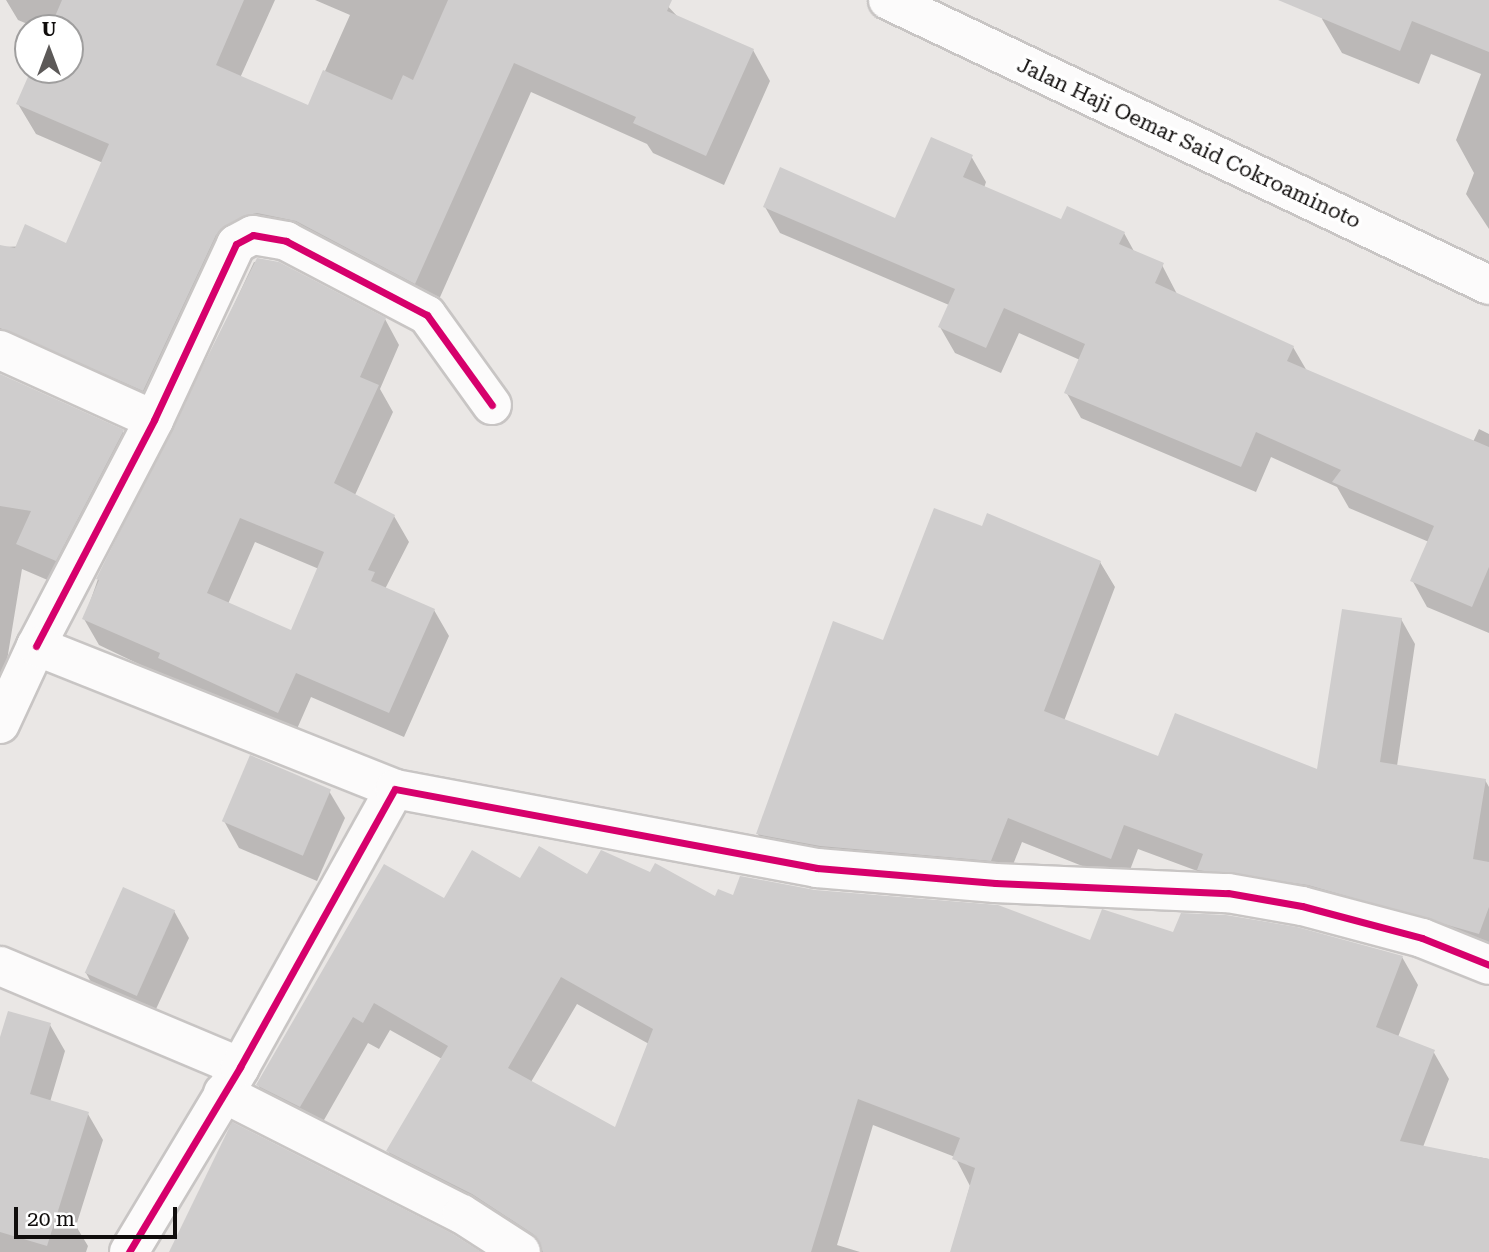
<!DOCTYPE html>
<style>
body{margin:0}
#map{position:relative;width:1489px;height:1252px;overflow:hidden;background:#eae7e5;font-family:"Roboto Serif",serif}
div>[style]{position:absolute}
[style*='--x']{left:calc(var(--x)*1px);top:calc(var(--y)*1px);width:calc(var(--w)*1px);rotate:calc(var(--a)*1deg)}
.shadow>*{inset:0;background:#0003}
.building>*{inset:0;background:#cfcdcd;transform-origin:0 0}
.roads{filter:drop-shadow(2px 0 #c8c5c4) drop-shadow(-2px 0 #c8c5c4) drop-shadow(0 2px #c8c5c4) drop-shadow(0 -2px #c8c5c4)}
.minor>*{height:38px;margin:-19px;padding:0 19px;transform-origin:19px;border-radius:19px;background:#fcfbfb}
.major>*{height:38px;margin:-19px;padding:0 19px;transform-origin:19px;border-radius:19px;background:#fcfbfb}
.cycleway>*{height:7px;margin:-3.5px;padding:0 3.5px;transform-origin:3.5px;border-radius:3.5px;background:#d6006c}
span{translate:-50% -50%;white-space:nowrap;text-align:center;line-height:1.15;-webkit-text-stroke:7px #fff;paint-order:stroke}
.street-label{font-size:21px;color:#100d0c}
.north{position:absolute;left:14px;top:14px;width:70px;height:70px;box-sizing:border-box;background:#fff;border:2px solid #9f9e9e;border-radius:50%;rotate:0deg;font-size:19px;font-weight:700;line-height:28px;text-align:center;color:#100d0c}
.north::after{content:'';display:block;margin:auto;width:24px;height:32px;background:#5c5958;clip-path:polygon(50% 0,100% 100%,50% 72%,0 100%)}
.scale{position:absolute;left:14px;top:1207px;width:163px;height:32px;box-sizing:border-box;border:4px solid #100d0c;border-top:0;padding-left:9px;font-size:21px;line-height:24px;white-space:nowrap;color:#100d0c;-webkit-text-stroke:5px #fff;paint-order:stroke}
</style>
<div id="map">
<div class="shadow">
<div style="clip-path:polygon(6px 0,275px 0,240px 78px,309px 107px,350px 15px,315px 0,662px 0,678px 17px,753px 50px,770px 81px,724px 185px,653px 153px,647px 144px,531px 92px,433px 313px,275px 243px,233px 265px,161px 420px,4px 363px,0 371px,0 247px,66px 245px,103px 163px,36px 134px,18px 104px,33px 70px,70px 70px,70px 28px,37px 28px,18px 20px)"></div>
<div style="clip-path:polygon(1289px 0,1489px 0,1489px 229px,1466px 194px,1474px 173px,1456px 140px,1481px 74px,1431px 54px,1419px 84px,1342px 53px,1322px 19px,1324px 14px)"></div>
<div style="clip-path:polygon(971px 156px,986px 182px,984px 188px,1062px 222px,1124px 233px,1135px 253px,1162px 265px,1177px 294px,1293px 347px,1307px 371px,1473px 442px,1479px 429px,1489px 434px,1489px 633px,1427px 607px,1412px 580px,1429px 542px,1349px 508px,1337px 487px,1271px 457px,1256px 492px,1081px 418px,1066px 392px,1080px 360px,1019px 333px,1001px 373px,955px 353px,940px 327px,949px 305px,780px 233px,765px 207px,896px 221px)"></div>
<div style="clip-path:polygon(evenodd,254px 262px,278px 264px,385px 319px,399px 345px,380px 389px,393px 412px,355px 495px,394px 516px,409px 542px,385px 589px,434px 610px,449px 636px,404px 737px,311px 697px,293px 738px,99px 645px,84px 619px,98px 579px,175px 431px,254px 262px,255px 542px,319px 569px,292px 633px,228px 604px,255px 542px)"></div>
<div style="clip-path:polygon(0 376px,123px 432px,140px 462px,73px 591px,22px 569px,0 703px)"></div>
<div style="clip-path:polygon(983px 528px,1100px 562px,1115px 587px,1064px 721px,1159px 759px,1319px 771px,1401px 619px,1415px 644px,1397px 766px,1485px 780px,1489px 787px,1489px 958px,1213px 894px,1200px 872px,1138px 849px,1125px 883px,1022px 842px,1005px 885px,772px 859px,758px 834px,884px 643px)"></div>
<div style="clip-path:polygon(329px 791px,345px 818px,317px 881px,239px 848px,224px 821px)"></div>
<div style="clip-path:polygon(evenodd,650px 874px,716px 899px,734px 897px,1091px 942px,1174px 934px,1402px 957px,1418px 985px,1398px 1037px,1433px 1051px,1449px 1079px,1423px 1147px,1489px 1159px,1489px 1252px,951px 1252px,970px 1186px,955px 1157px,873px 1125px,837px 1245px,860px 1252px,537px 1252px,404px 1179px,388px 1151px,442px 1059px,390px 1030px,379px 1049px,368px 1043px,316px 1134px,274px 1113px,258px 1085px,445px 901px,521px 881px,650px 874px,577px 1004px,649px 1044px,616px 1130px,531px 1082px,577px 1004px)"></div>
<div style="clip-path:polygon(174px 911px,189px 938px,150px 1022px,101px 1000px,86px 973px)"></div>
<div style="clip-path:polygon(50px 1025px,65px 1051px,50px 1102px,88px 1114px,103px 1140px,76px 1226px,88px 1246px,86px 1252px,0 1252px,0 1043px)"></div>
</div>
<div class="building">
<div style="clip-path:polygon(62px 0,244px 0,216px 65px,308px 105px,323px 70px,392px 100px,403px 75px,413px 80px,448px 0,672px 0,667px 11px,754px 49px,706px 156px,633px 123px,636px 117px,514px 63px,415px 284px,296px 221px,257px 213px,243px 216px,216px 235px,143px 391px,0 328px,0 245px,15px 248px,25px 224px,66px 243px,109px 144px,16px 104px,31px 70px,70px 70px,70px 28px,50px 28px)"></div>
<div style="clip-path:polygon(1278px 0,1489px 0,1489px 52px,1412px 21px,1400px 51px)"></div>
<div style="clip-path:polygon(931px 137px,973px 155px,963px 177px,1061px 219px,1067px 206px,1125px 232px,1119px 244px,1164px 263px,1155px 283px,1294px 346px,1287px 361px,1489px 447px,1489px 567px,1472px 607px,1410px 581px,1434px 526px,1332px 482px,1341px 470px,1256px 432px,1241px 467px,1064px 393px,1085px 344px,1004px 308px,986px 348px,938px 327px,955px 289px,763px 207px,780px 167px,895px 218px)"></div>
<div style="clip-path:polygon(evenodd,257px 258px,279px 262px,386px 318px,360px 377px,379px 385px,334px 483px,395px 515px,368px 570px,375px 572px,371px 581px,435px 609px,389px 713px,296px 673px,278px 713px,158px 658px,160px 653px,82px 619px,99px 580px,96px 579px,257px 258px,240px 518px,324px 552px,291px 630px,207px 593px,240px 518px)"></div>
<div style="clip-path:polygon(0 374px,124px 430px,56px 561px,16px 544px,31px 511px,0 506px)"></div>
<div style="clip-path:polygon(934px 508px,982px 526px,987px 513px,1101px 561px,1044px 711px,1158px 756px,1175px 713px,1317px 769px,1342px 609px,1402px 618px,1380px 762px,1486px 779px,1473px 859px,1489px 862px,1489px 907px,1479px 934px,1308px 885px,1197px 870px,1203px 854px,1124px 825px,1111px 859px,1008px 818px,991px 861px,820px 846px,756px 834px,833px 621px,883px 640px)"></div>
<div style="left:250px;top:755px;width:88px;height:72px;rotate:23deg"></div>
<div style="clip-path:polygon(evenodd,539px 846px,587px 874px,601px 850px,650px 872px,655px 863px,715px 896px,718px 889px,733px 895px,740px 876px,815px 890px,998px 905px,1090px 940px,1102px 909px,1173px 932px,1181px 913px,1226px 915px,1297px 927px,1403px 956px,1376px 1027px,1435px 1050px,1400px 1141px,1489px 1159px,1489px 1252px,950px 1252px,975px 1168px,952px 1159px,960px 1138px,858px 1099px,811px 1252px,543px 1252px,533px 1234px,472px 1194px,386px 1151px,448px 1046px,374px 1003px,363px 1023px,353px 1017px,300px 1107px,256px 1085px,384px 864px,444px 898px,472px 850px,520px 878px,539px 846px,561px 977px,653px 1029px,615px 1127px,508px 1068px,561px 977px)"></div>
<div style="left:123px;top:887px;width:57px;height:94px;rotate:24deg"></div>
<div style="clip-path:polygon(8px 1011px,51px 1023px,30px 1094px,89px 1112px,47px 1246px,0 1232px,0 1037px)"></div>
<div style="clip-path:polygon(232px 1122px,451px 1233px,481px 1252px,169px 1252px)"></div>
</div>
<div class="roads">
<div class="minor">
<div style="--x:0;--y:350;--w:169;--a:24.4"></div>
<div style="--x:36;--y:646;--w:255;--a:-62.4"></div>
<div style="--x:154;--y:420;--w:194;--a:-65"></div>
<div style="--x:236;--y:244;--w:19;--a:-28"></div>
<div style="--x:253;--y:235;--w:34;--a:10"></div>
<div style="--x:286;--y:241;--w:159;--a:27.7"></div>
<div style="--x:427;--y:315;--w:111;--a:54.2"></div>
<div style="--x:0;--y:724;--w:86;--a:-65.2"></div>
<div style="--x:36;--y:646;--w:386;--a:21.7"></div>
<div style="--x:0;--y:966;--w:260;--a:22.8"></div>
<div style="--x:223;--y:1093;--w:268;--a:26.9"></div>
<div style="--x:462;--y:1214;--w:70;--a:32.8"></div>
<div style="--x:129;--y:1252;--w:216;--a:-59"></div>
<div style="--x:240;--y:1067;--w:318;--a:-60.9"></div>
<div style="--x:395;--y:789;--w:429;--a:10.6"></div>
<div style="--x:817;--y:868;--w:179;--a:4.8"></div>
<div style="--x:995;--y:883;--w:233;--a:2.5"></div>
<div style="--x:1228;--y:893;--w:75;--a:10"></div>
<div style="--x:1302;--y:906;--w:124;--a:14.9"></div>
<div style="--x:1422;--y:938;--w:72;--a:21.9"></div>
</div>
<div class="major">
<div style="--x:888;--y:0;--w:665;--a:25.37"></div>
</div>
</div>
<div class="cycleway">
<div style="--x:36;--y:646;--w:255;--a:-62.4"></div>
<div style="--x:154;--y:420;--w:194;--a:-65"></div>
<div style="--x:236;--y:244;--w:19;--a:-28"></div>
<div style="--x:253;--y:235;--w:34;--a:10"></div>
<div style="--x:286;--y:241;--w:159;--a:27.7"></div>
<div style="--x:427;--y:315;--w:111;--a:54.2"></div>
<div style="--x:129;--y:1252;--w:216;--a:-59"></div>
<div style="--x:240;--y:1067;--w:318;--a:-60.9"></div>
<div style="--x:395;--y:789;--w:429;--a:10.6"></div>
<div style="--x:817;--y:868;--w:179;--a:4.8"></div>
<div style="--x:995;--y:883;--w:233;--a:2.5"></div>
<div style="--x:1228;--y:893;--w:75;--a:10"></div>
<div style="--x:1302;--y:906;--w:124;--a:14.9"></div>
<div style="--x:1422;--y:938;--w:72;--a:21.9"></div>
</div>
<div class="street-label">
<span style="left:1189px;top:143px;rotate:25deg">Jalan Haji Oemar Said Cokroaminoto</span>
</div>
<div class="north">U</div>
<div class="scale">20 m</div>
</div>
